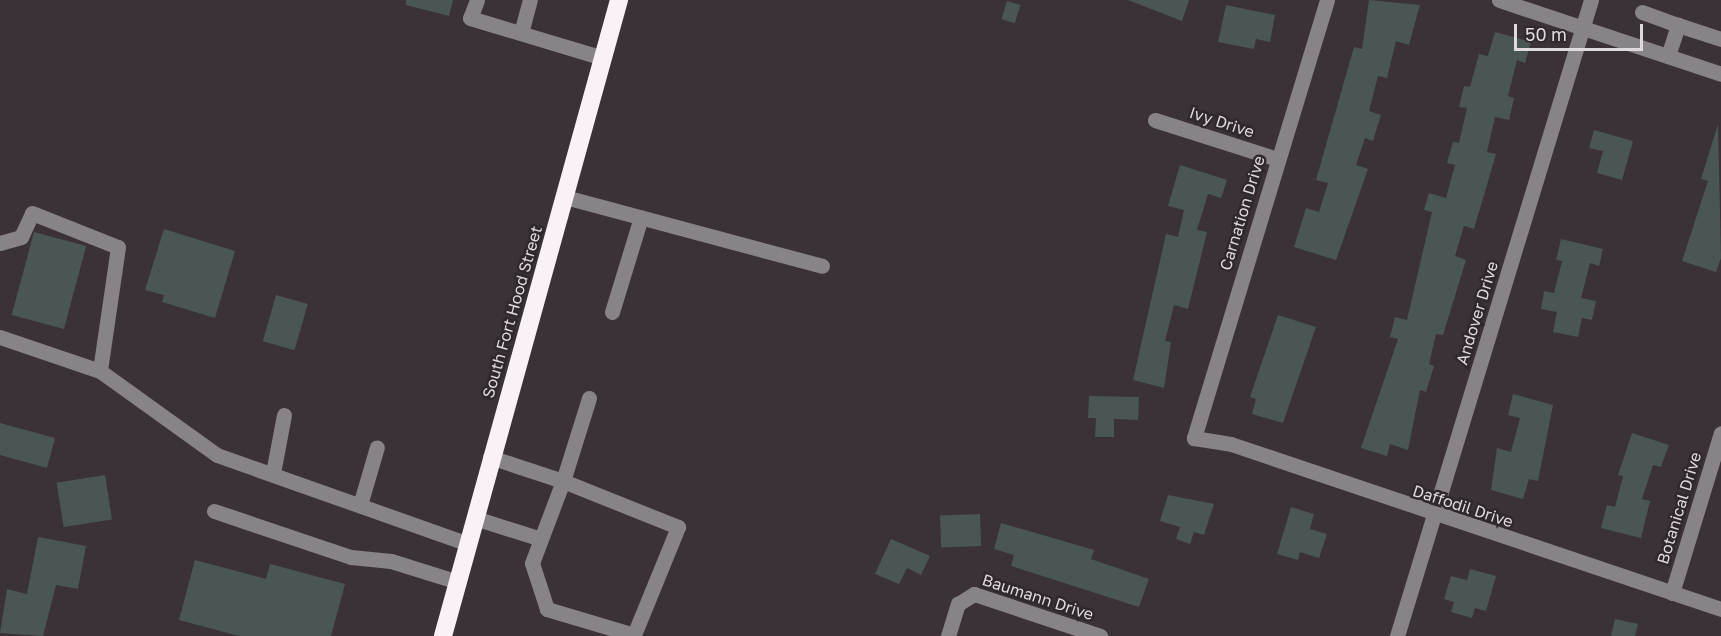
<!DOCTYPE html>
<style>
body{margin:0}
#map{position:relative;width:1721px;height:636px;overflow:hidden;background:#3a3238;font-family:"Golos Text",sans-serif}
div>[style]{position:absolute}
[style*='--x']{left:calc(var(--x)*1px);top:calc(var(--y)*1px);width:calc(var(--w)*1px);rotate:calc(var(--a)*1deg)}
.building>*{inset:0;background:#4a5654;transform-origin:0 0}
.minor>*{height:15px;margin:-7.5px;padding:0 7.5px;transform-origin:7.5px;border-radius:7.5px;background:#878386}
.highway>*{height:18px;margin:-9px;padding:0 9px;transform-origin:9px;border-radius:9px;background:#faf0f8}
span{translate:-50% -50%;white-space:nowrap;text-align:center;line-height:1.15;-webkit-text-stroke:5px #2f282e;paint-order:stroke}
.street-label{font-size:16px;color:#dfdade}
.scale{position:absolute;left:1514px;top:24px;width:129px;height:27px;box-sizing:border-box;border:3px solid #dfdade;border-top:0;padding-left:8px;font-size:18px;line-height:21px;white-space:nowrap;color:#dfdade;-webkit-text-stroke:4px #2f282e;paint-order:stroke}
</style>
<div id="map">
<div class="building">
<div style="clip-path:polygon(406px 0,453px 0,449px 16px,406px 5px)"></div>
<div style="clip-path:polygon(1128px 0,1189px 0,1182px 21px)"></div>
<div style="clip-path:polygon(1369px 0,1420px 5px,1409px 45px,1396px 41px,1387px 78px,1378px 76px,1369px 111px,1381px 115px,1373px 141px,1365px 138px,1356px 165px,1368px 169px,1336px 260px,1294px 247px,1306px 208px,1319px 212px,1328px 183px,1316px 180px,1354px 47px,1362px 49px)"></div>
<div style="left:1007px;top:1px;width:14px;height:19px;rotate:17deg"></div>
<div style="clip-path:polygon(1226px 5px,1275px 15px,1270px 42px,1256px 39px,1254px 49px,1218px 42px)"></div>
<div style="clip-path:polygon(1495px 32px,1531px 42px,1525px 63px,1517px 60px,1508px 96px,1514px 98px,1509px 120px,1495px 117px,1487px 152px,1496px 154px,1474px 229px,1464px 226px,1455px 256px,1466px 260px,1443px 335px,1436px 334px,1429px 364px,1434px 366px,1426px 392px,1420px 390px,1408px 450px,1390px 444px,1387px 456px,1361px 448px,1398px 339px,1390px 337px,1395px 317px,1407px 320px,1432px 212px,1424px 210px,1429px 193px,1446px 198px,1455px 165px,1447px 163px,1453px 142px,1459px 143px,1467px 108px,1459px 107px,1464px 86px,1470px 87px,1479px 54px,1488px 56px)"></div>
<div style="clip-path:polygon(1718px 124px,1721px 258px,1716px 272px,1682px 261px,1708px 181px,1701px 179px)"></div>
<div style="clip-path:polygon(1594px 130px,1633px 141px,1622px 180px,1597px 173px,1603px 151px,1589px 148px)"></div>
<div style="clip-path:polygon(1180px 165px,1227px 180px,1221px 198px,1208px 194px,1197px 230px,1207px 232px,1188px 309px,1174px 305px,1165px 341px,1171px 342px,1164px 388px,1133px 380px,1166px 234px,1178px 237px,1184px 210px,1168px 206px)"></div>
<div style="clip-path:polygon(164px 229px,235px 251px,215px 318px,162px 302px,164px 295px,145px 290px)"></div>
<div style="left:34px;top:232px;width:54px;height:86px;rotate:15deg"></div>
<div style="clip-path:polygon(1561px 239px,1603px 249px,1599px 266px,1590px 263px,1581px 298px,1596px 301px,1592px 320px,1582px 318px,1578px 337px,1553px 332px,1557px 312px,1541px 309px,1544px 291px,1554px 293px,1562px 261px,1556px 260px)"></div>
<div style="left:276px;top:295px;width:33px;height:48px;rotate:16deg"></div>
<div style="clip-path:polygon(1278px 315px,1316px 327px,1283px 423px,1252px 414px,1256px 399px,1250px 397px)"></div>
<div style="clip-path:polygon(1513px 394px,1553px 405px,1538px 481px,1529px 479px,1523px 499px,1491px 490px,1497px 448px,1511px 452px,1520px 418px,1508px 415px)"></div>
<div style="clip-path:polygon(1089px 396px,1139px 397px,1138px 420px,1114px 419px,1114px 437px,1095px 437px,1096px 418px,1088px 418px)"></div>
<div style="clip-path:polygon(0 423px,55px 438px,47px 468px,0 455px)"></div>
<div style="clip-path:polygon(1632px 433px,1669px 445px,1661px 467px,1653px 465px,1642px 499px,1650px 501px,1641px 538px,1601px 528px,1607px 505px,1615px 507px,1623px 476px,1618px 475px)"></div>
<div style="left:105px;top:475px;width:45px;height:49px;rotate:81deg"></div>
<div style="clip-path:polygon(1168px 495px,1214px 504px,1204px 535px,1194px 532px,1190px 544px,1176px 539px,1180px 527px,1160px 521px)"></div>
<div style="clip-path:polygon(1291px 507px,1314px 514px,1310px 529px,1327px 534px,1319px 558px,1300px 552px,1298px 560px,1277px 554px)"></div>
<div style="left:980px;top:514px;width:32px;height:40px;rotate:88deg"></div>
<div style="clip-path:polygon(1001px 523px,1094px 550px,1091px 559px,1149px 579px,1139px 607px,1011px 566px,1014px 555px,994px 549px)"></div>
<div style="clip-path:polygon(38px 537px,86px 546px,78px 589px,56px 585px,43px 636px,0 633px,7px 589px,27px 594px)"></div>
<div style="clip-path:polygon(891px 539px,930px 556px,921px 575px,907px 568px,899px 584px,875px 574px)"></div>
<div style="clip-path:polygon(195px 560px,266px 579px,270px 564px,345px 584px,331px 636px,239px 636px,179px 620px)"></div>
<div style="clip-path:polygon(1470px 569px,1496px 576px,1486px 611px,1475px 608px,1472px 618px,1451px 612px,1454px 602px,1444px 599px,1451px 576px,1467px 580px)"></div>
<div style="clip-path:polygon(1615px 619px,1638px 624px,1635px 636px,1611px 636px)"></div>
</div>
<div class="minor">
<div style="--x:477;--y:0;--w:19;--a:111"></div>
<div style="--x:470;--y:18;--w:139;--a:16.7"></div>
<div style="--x:1327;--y:0;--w:458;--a:106.9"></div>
<div style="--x:1194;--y:438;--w:37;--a:9"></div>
<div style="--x:1231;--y:444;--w:517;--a:18.61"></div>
<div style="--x:1499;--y:0;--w:234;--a:18.4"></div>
<div style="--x:1642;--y:12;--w:38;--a:20"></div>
<div style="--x:521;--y:33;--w:34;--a:-75"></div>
<div style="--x:1668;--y:56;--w:33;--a:-72"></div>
<div style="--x:1678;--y:25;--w:45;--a:18"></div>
<div style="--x:1155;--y:120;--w:128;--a:17.7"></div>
<div style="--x:565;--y:197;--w:266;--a:15"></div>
<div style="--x:0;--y:243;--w:22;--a:-16"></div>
<div style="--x:21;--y:237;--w:26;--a:-65"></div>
<div style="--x:32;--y:213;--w:92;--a:21.6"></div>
<div style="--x:118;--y:247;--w:125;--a:98.3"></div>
<div style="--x:612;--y:312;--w:99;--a:-73"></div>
<div style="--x:0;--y:337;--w:106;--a:18.8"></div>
<div style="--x:100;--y:371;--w:144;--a:35.7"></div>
<div style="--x:217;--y:455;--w:266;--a:19.5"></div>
<div style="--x:490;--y:457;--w:77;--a:18.2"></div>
<div style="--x:563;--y:481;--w:87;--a:-72.6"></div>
<div style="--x:273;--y:473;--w:59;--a:-79.3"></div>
<div style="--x:563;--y:481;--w:124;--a:21.8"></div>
<div style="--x:678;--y:527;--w:117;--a:112.2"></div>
<div style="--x:634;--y:635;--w:91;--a:-163.4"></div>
<div style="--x:547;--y:609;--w:48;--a:-108.1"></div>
<div style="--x:532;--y:563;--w:88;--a:-69.3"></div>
<div style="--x:360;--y:505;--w:60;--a:-73.7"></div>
<div style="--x:214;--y:511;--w:145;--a:18.6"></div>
<div style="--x:351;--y:557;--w:40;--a:5.7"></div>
<div style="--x:391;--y:561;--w:70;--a:17.4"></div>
<div style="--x:475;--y:518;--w:69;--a:17.7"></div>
<div style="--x:1672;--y:593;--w:167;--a:-73"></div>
<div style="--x:948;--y:636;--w:34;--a:-73"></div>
<div style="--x:958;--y:604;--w:19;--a:-32"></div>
<div style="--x:974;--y:594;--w:133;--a:18.4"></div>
<div style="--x:1397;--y:636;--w:665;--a:-73.04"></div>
</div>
<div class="highway">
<div style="--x:443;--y:636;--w:660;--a:-74.53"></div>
</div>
<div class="street-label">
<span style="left:1222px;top:122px;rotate:18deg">Ivy Drive</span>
<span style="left:1242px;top:213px;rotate:-73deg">Carnation Drive</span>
<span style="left:512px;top:312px;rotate:-74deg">South Fort Hood Street</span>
<span style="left:1477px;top:313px;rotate:-73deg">Andover Drive</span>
<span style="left:1463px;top:506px;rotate:18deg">Daffodil Drive</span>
<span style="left:1679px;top:508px;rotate:-73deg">Botanical Drive</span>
<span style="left:1038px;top:597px;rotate:18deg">Baumann Drive</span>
</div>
<div class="scale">50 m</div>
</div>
